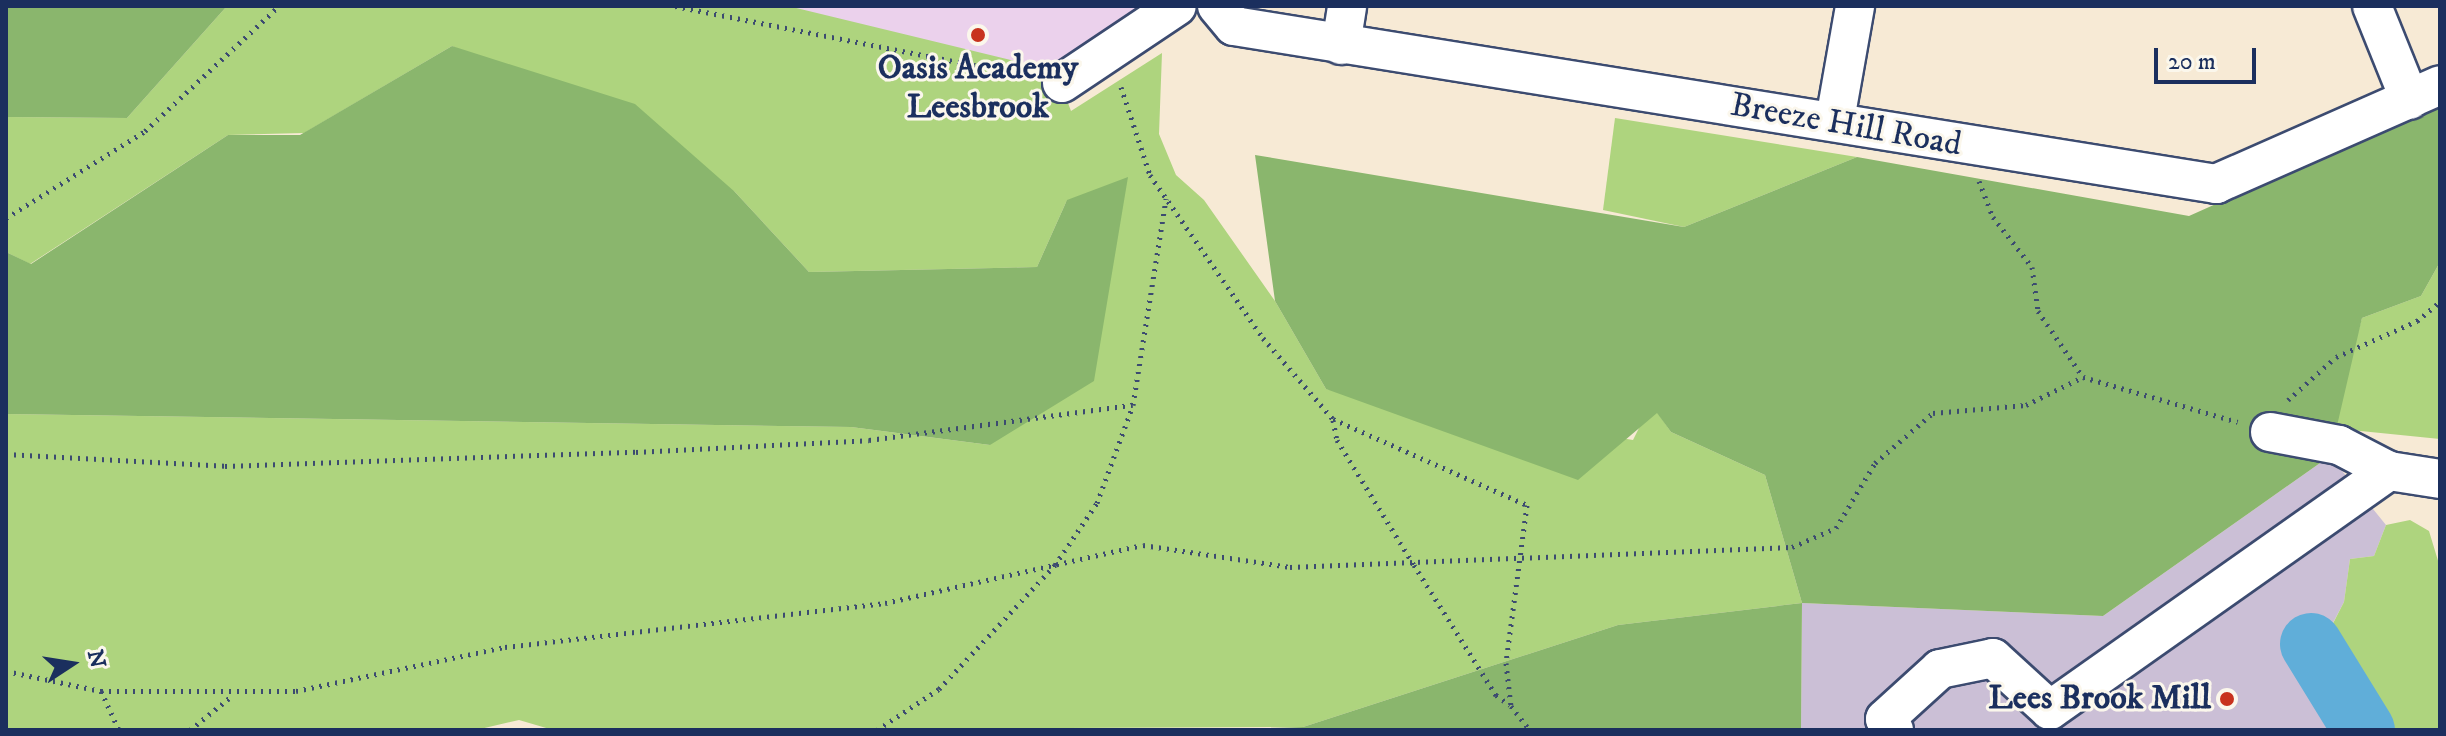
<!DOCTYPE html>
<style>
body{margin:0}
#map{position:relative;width:2446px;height:736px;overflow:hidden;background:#f7ead5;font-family:"IM FELL DW Pica",serif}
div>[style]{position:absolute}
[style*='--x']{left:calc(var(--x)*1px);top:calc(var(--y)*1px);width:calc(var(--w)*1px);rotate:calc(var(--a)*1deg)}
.built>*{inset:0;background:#ebd1ec}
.industrial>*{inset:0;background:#cbbfd6}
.green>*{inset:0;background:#aed47e}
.forest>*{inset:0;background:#8ab66d}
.river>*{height:62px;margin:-31px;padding:0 31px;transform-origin:31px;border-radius:31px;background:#60aed9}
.path>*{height:5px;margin-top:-2.5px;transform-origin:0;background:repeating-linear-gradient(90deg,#3c4b70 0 2px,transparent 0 8px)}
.roads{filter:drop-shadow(2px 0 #3c4b70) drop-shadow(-2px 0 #3c4b70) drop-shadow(0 2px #3c4b70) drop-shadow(0 -2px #3c4b70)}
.minor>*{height:38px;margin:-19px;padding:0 19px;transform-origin:19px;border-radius:19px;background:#fff}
.dots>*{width:22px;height:22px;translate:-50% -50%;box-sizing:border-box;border:4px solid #fbf7ec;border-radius:50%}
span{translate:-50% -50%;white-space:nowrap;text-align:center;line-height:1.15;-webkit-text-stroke:6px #fbf7ec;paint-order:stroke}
.poi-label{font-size:34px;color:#1b2f5e;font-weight:700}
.right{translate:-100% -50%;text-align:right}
.street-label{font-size:34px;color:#1b2f5e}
.frame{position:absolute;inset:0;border:8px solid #1b2f5e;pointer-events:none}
.north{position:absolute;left:32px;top:624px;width:80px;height:80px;-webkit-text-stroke:6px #fbf7ec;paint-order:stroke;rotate:78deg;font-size:22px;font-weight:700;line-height:32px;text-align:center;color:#1b2f5e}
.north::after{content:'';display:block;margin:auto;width:28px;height:36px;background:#1b2f5e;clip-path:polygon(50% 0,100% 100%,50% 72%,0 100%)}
.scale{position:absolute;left:2154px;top:48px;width:102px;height:36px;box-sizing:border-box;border:4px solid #1b2f5e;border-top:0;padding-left:10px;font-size:24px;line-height:28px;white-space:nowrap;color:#1b2f5e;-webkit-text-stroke:6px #fbf7ec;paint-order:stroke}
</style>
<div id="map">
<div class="built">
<div style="clip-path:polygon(713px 6px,1150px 6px,1070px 64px,1041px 74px)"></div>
</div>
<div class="industrial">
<div style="clip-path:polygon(2330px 456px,2386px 525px,2374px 556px,2350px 559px,2344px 602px,2326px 636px,2356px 680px,2373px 730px,1801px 730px,1802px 603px,2103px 616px)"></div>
</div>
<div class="green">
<div style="clip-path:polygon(227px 6px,788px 6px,1056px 71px,1071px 111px,1162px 53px,1159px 134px,1176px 175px,1204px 200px,1275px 301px,1326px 389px,1633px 440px,1645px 416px,1657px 412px,1671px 432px,1765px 475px,1802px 603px,1618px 625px,1303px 727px,553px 730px,519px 720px,476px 730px,6px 730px,6px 414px,851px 427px,990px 445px,1067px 200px,1037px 267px,809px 272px,735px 192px,452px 46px,304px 133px,228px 135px,30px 264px,6px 252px,6px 117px,127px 118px)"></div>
<div style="clip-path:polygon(1615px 118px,1857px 157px,1684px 227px,1603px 210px)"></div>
<div style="clip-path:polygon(2440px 262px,2440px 439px,2331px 428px,2362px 318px,2421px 296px)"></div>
<div style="clip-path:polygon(2410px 520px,2429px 531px,2439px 564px,2440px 730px,2373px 730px,2356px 680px,2326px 637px,2344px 602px,2350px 559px,2374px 556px,2386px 525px)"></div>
</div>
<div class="forest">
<div style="clip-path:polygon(6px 6px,227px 6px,127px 118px,6px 117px)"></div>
<div style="clip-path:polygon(452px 46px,635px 104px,735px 192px,809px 272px,1037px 267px,1067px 200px,1128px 177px,1094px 381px,990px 445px,851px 427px,6px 414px,6px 252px,31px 264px,228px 135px,300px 135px)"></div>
<div style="clip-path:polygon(2440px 104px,2440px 262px,2421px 296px,2362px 318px,2330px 456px,2103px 616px,1802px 603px,1801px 730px,1208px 730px,1303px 727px,1618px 625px,1802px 603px,1765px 475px,1671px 432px,1657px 413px,1578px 480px,1326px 389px,1275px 301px,1255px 155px,1684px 227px,1857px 157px,2189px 216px)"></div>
</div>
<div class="river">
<div style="--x:2311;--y:644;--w:101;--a:58.4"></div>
</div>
<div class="path">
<div style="--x:675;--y:6;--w:359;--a:11.2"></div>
<div style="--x:1121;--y:87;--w:93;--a:71.8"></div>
<div style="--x:1150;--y:175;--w:198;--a:55.3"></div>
<div style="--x:1263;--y:338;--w:107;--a:49.2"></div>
<div style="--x:1333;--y:419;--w:212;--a:23.9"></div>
<div style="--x:1527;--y:505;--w:159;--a:97.6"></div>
<div style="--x:1506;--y:663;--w:43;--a:83.4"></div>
<div style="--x:1511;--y:706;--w:31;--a:52"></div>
<div style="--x:1979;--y:181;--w:39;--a:69"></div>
<div style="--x:1993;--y:217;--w:63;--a:52"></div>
<div style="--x:2032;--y:267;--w:44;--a:82.2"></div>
<div style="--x:2038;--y:311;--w:80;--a:55.7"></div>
<div style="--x:6;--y:218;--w:164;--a:-32"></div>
<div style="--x:145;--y:131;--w:183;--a:-43"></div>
<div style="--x:2288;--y:400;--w:64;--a:-41.9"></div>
<div style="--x:2336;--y:357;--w:89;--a:-24"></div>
<div style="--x:2417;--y:321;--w:30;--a:-40"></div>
<div style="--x:1333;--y:420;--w:20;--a:79"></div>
<div style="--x:1337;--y:440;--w:147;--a:58.4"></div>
<div style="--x:1414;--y:565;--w:154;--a:57.8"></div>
<div style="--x:1496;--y:695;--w:17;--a:36"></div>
<div style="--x:6;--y:454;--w:219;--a:3.1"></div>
<div style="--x:225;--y:466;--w:411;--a:-2"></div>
<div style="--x:636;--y:452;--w:233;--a:-2.9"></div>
<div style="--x:869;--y:440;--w:266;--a:-7.6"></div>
<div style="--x:6;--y:671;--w:97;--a:11.9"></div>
<div style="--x:101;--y:691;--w:195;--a:0"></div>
<div style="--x:296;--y:691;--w:214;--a:-11.9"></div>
<div style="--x:505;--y:647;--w:383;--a:-6.6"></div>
<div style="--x:885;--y:603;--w:264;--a:-12.7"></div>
<div style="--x:1143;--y:545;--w:149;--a:8.5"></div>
<div style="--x:1290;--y:567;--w:502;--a:-2.28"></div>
<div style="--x:1792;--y:547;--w:48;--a:-23.4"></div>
<div style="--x:1836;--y:528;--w:76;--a:-59"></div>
<div style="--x:1875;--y:463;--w:77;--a:-40.8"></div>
<div style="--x:1933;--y:413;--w:93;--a:-4.9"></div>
<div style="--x:2026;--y:405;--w:64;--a:-26.2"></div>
<div style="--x:2083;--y:377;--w:161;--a:16.2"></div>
<div style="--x:101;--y:691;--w:43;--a:65.2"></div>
<div style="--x:190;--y:730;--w:55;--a:-39.1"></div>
<div style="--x:877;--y:730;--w:74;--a:-33.5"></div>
<div style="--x:939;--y:689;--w:170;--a:-46.9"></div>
<div style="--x:1055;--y:565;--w:75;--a:-55.9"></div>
<div style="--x:1097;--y:503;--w:104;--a:-69.8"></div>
<div style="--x:1133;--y:405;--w:209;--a:-80.9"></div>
</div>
<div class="roads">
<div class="minor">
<div style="--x:1217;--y:6;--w:26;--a:50"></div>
<div style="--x:1234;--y:26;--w:995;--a:9.14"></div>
<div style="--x:2216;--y:184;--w:245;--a:-23.8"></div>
<div style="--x:2372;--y:6;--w:101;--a:68"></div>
<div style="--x:1341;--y:45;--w:39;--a:-81"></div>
<div style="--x:1062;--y:83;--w:138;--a:-33.8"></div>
<div style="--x:1835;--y:120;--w:116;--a:-80"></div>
<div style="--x:2270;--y:432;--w:70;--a:10.7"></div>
<div style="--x:2339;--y:445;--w:56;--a:27.5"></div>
<div style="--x:2389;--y:471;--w:52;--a:8.9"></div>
<div style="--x:1894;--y:730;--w:14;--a:-129"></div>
<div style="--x:1885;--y:719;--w:74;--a:-42.3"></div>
<div style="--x:1940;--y:669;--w:54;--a:-11.7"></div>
<div style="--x:1993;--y:658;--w:77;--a:42.4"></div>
<div style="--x:2050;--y:710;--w:415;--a:-35.2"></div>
</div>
</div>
<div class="dots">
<div style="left:978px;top:35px;background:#c8321e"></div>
<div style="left:2227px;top:699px;background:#c8321e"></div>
</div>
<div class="poi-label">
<span style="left:978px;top:88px">Oasis Academy<br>Leesbrook</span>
<span class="right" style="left:2211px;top:699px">Lees Brook Mill</span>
</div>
<div class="street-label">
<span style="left:1846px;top:125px;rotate:10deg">Breeze Hill Road</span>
</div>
<div class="frame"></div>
<div class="north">N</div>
<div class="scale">20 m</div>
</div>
